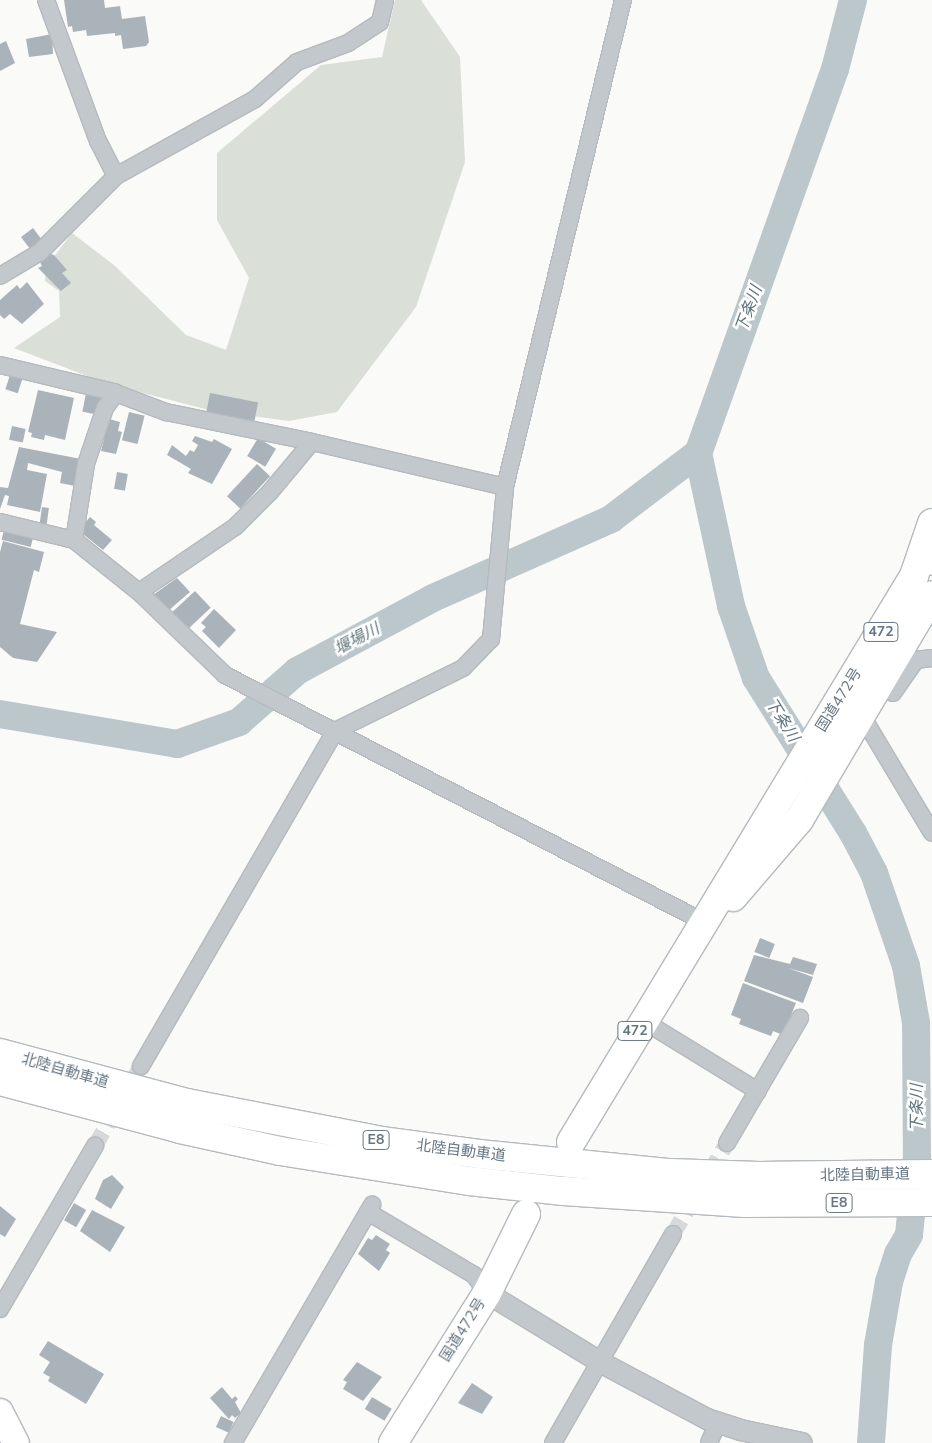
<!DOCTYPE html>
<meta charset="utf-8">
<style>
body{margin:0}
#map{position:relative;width:932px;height:1443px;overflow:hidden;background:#fafaf8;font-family:"Nunito Sans","Noto Sans JP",sans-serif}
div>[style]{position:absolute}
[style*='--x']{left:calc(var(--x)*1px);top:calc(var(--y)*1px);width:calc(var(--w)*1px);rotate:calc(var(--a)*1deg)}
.green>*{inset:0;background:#dadfd7}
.river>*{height:28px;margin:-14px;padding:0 14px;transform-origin:14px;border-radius:14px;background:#bbc7cb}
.building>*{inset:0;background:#aab3b9;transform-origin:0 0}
.minor-tunnel>*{height:16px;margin-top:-8px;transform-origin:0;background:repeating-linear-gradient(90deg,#d5d9db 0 16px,transparent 0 24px)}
.roads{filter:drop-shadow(1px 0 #b5babe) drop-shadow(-1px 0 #b5babe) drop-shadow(0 1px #b5babe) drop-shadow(0 -1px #b5babe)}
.minor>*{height:16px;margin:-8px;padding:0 8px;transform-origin:8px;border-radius:8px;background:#c3c8cc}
.tertiary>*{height:20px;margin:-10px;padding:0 10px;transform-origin:10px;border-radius:10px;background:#c3c8cc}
.primary>*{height:26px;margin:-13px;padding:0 13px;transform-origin:13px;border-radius:13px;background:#fff}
.trunk>*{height:28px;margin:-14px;padding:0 14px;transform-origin:14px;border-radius:14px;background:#fff}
.motorway>*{height:28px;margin:-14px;padding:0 14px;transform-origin:14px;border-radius:14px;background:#fff}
span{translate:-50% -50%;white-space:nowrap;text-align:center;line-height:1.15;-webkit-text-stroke:5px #fff;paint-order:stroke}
.shield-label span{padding:1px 4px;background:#fff;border:1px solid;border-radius:4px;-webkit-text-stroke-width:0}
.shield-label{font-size:14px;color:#657683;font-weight:700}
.street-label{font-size:15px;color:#657683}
.water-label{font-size:16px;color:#60757c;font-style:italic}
</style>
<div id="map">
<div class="green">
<div style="clip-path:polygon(395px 0,421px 0,460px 57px,465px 162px,416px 307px,337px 412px,289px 421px,209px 410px,108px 384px,14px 348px,60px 317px,59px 291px,45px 281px,46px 267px,72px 233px,114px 265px,186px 335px,226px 350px,249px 278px,217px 220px,217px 153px,321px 65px,382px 57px)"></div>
</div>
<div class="river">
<div style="--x:853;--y:0;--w:71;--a:104.6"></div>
<div style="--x:835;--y:69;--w:408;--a:109.6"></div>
<div style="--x:698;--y:453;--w:157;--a:77.8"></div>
<div style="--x:731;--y:606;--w:76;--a:70.9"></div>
<div style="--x:756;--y:678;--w:183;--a:58"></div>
<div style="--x:853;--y:833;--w:45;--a:62.3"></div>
<div style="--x:874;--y:873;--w:98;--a:71"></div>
<div style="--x:906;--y:966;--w:58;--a:80"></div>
<div style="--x:916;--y:1023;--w:133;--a:89.6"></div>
<div style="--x:917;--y:1156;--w:79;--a:95.8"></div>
<div style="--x:909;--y:1235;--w:22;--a:120"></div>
<div style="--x:898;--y:1254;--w:29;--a:108"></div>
<div style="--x:889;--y:1282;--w:64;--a:99.9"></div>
<div style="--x:878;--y:1345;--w:98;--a:94.1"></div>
<div style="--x:0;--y:714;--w:180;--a:9.6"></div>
<div style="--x:177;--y:744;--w:66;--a:-19.5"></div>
<div style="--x:239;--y:722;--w:77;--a:-41.3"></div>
<div style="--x:297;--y:671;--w:154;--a:-28.2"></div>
<div style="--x:433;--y:598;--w:195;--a:-23.9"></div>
<div style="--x:611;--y:519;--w:109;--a:-37.2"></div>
</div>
<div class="building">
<div style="clip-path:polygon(64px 0,104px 0,105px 8px,120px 6px,122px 19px,145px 16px,149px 42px,146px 46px,123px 49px,121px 35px,115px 36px,115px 33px,87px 36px,86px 30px,73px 32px,72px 26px,68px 27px)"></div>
<div style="clip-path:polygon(52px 34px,53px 54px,29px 57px,26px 39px)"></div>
<div style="clip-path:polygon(6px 41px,15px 63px,0 71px,0 44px)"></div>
<div style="left:33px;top:228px;width:15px;height:15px;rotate:53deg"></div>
<div style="clip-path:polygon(47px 253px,54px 255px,67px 270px,62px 273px,71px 283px,61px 291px,38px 268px,42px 266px,39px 260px)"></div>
<div style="clip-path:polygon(27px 282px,44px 304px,22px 324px,10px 314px,4px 319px,0 315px,0 300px,17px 285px,20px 289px)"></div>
<div style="left:10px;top:375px;width:13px;height:15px;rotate:18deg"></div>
<div style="clip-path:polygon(38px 390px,74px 398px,65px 440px,45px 435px,44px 440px,31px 437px,32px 433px,28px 432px)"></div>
<div style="left:86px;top:393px;width:16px;height:19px;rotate:11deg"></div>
<div style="left:210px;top:393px;width:49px;height:19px;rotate:11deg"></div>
<div style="left:129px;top:412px;width:16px;height:29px;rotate:14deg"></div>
<div style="clip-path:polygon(109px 419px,120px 422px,118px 431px,122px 432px,116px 454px,101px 451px)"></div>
<div style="left:12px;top:426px;width:14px;height:14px;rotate:12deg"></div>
<div style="clip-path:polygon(195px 436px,212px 442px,214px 439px,232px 449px,212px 484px,188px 473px,191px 469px,167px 455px,172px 445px,186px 456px,190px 450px,194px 452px,198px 445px,192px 441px)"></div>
<div style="left:258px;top:438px;width:21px;height:21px;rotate:31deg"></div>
<div style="clip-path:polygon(19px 447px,81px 459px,75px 486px,60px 483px,62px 472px,28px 463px,27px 470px,47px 474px,40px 512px,7px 505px,9px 496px,5px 495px,0 509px,0 487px,8px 488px)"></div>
<div style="left:257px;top:464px;width:18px;height:44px;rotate:43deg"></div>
<div style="left:117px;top:472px;width:11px;height:17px;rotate:10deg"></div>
<div style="left:42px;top:507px;width:7px;height:17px;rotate:8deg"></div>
<div style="clip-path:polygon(90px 517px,96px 522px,94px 525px,112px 540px,103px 550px,84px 535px,82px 526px)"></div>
<div style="left:4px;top:530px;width:30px;height:10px;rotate:14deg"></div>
<div style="clip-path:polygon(3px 541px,44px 552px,39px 572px,34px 570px,20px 624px,57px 632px,37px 662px,13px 658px,0 647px,0 552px)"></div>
<div style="clip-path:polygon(177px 578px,190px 592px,168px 611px,153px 595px)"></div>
<div style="left:195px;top:591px;width:23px;height:32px;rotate:47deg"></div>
<div style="clip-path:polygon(214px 609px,236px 630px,219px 648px,202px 631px,206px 627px,201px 623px)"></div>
<div style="left:760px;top:938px;width:16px;height:15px;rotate:22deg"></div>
<div style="clip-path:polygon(754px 955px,790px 964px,793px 957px,817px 964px,813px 975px,788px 968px,813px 977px,803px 1003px,744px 981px)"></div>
<div style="clip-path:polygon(743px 983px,796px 1003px,783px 1035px,773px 1031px,771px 1036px,739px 1024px,741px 1019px,731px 1015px)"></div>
<div style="clip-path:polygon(112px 1175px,124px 1187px,111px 1209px,95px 1199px,103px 1180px)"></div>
<div style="left:74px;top:1203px;width:14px;height:20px;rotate:30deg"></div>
<div style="clip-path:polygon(0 1206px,16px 1219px,5px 1237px,0 1234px)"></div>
<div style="clip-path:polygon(92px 1210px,125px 1227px,110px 1252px,80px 1231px)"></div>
<div style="clip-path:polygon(376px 1235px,390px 1244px,386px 1250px,390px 1253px,379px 1271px,358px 1254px,368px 1238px,372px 1240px)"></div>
<div style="clip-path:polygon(48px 1341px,104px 1374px,86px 1404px,48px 1381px,50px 1377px,43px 1373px,50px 1362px,39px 1355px)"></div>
<div style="clip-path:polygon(357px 1362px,382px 1377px,363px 1401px,343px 1389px,347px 1382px,343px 1380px)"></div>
<div style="clip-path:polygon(472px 1383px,493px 1397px,482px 1414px,458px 1403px)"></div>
<div style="clip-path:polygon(222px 1387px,232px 1399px,235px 1396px,238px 1399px,235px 1402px,241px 1413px,235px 1418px,232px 1415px,229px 1419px,210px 1398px)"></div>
<div style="left:372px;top:1397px;width:23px;height:14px;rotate:31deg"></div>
<div style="left:221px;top:1416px;width:14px;height:12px;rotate:25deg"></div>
</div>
<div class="minor-tunnel">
<div style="--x:95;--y:1146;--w:92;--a:-60.1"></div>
<div style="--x:673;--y:1234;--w:106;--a:-59.3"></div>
</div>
<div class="roads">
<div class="minor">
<div style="--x:46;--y:0;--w:150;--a:69.8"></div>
<div style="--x:98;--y:141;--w:39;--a:63"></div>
<div style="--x:0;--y:276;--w:47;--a:-31"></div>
<div style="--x:40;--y:252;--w:107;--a:-45"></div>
<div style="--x:116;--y:176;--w:159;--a:-29"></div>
<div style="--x:255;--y:99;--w:56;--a:-41.4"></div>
<div style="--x:297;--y:62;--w:54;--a:-20.4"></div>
<div style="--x:348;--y:43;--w:38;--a:-33"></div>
<div style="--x:380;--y:22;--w:23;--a:-77"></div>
<div style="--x:0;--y:365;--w:116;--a:13.4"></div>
<div style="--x:113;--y:392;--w:57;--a:20.7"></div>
<div style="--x:166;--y:412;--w:149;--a:11.6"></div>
<div style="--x:0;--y:522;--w:76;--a:13.7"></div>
<div style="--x:74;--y:540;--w:83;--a:38.7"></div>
<div style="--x:139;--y:592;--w:120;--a:44"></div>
<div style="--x:225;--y:675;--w:539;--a:27.28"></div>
<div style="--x:74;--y:540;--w:77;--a:-81"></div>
<div style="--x:86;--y:464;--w:59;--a:-71.3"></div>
<div style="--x:105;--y:408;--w:19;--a:-54"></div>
<div style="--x:139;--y:592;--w:116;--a:-34.1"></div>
<div style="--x:235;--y:527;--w:49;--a:-45"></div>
<div style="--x:270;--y:492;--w:65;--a:-50"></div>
<div style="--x:312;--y:442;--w:198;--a:13.1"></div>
<div style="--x:881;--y:685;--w:14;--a:34"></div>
<div style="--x:893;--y:693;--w:40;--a:-55.1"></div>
<div style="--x:916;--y:660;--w:16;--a:-7"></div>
<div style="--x:862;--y:716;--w:136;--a:59.1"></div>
<div style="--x:642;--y:1020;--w:136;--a:31.5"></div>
<div style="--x:141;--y:1066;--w:387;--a:-59.9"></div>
<div style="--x:335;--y:731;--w:143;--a:-26.2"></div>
<div style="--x:463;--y:668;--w:40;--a:-46"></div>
<div style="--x:491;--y:639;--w:153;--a:-84.7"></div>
<div style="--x:505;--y:487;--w:501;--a:-76.38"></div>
<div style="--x:727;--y:1143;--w:145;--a:-59.7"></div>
<div style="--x:368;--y:1212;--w:123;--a:30.7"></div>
<div style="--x:474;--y:1275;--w:22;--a:54"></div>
<div style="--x:0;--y:1309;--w:189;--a:-59.8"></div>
<div style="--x:233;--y:1443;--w:276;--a:-59.7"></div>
<div style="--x:553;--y:1443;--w:241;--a:-60.1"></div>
<div style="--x:709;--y:1443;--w:23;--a:-67"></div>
</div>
<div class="tertiary">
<div style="--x:487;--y:1293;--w:132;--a:31.4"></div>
<div style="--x:600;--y:1362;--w:121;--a:28"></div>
<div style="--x:707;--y:1419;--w:36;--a:18"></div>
<div style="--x:741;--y:1430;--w:62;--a:12"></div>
</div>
<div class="primary">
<div style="--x:0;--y:1412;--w:35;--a:63"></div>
</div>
<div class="trunk">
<div style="--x:733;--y:897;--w:101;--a:-49.4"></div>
<div style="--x:799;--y:820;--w:261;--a:-59.4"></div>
<div style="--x:571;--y:1142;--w:662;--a:-58.78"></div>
<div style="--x:914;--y:576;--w:56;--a:-71.2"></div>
<div style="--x:393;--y:1443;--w:177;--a:-57.9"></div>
<div style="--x:487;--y:1293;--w:88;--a:-63.7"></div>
</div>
<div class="motorway">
<div style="--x:925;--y:552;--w:11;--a:52"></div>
<div style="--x:0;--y:1053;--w:194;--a:15"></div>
<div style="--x:187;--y:1103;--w:200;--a:11"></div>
<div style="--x:383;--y:1141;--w:97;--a:7.7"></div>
<div style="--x:479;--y:1154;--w:192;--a:5.7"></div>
<div style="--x:670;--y:1173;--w:89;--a:1.9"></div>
<div style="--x:759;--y:1176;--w:173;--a:-0.7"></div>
<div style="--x:0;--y:1081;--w:186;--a:14.9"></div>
<div style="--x:180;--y:1129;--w:102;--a:12.4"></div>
<div style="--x:280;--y:1151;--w:191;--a:9"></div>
<div style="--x:469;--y:1181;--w:95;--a:6.1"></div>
<div style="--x:563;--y:1191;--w:182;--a:3.8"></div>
<div style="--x:745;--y:1203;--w:187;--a:-0.3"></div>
</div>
</div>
<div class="shield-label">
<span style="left:881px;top:632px">472</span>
<span style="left:635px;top:1031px">472</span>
<span style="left:376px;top:1140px">E8</span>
<span style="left:839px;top:1203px">E8</span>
</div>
<div class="street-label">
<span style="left:839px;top:700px;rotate:-58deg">国道472号</span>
<span style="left:65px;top:1071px;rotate:16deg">北陸自動車道</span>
<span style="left:461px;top:1151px;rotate:7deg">北陸自動車道</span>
<span style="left:865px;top:1175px;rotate:-1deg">北陸自動車道</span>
<span style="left:463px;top:1330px;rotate:-58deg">国道472号</span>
</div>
<div class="water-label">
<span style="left:749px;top:309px;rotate:-70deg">下条川</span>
<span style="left:357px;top:639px;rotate:-28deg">堰場川</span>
<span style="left:782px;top:720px;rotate:58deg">下条川</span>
<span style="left:917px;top:1108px;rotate:-90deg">下条川</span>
</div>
</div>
